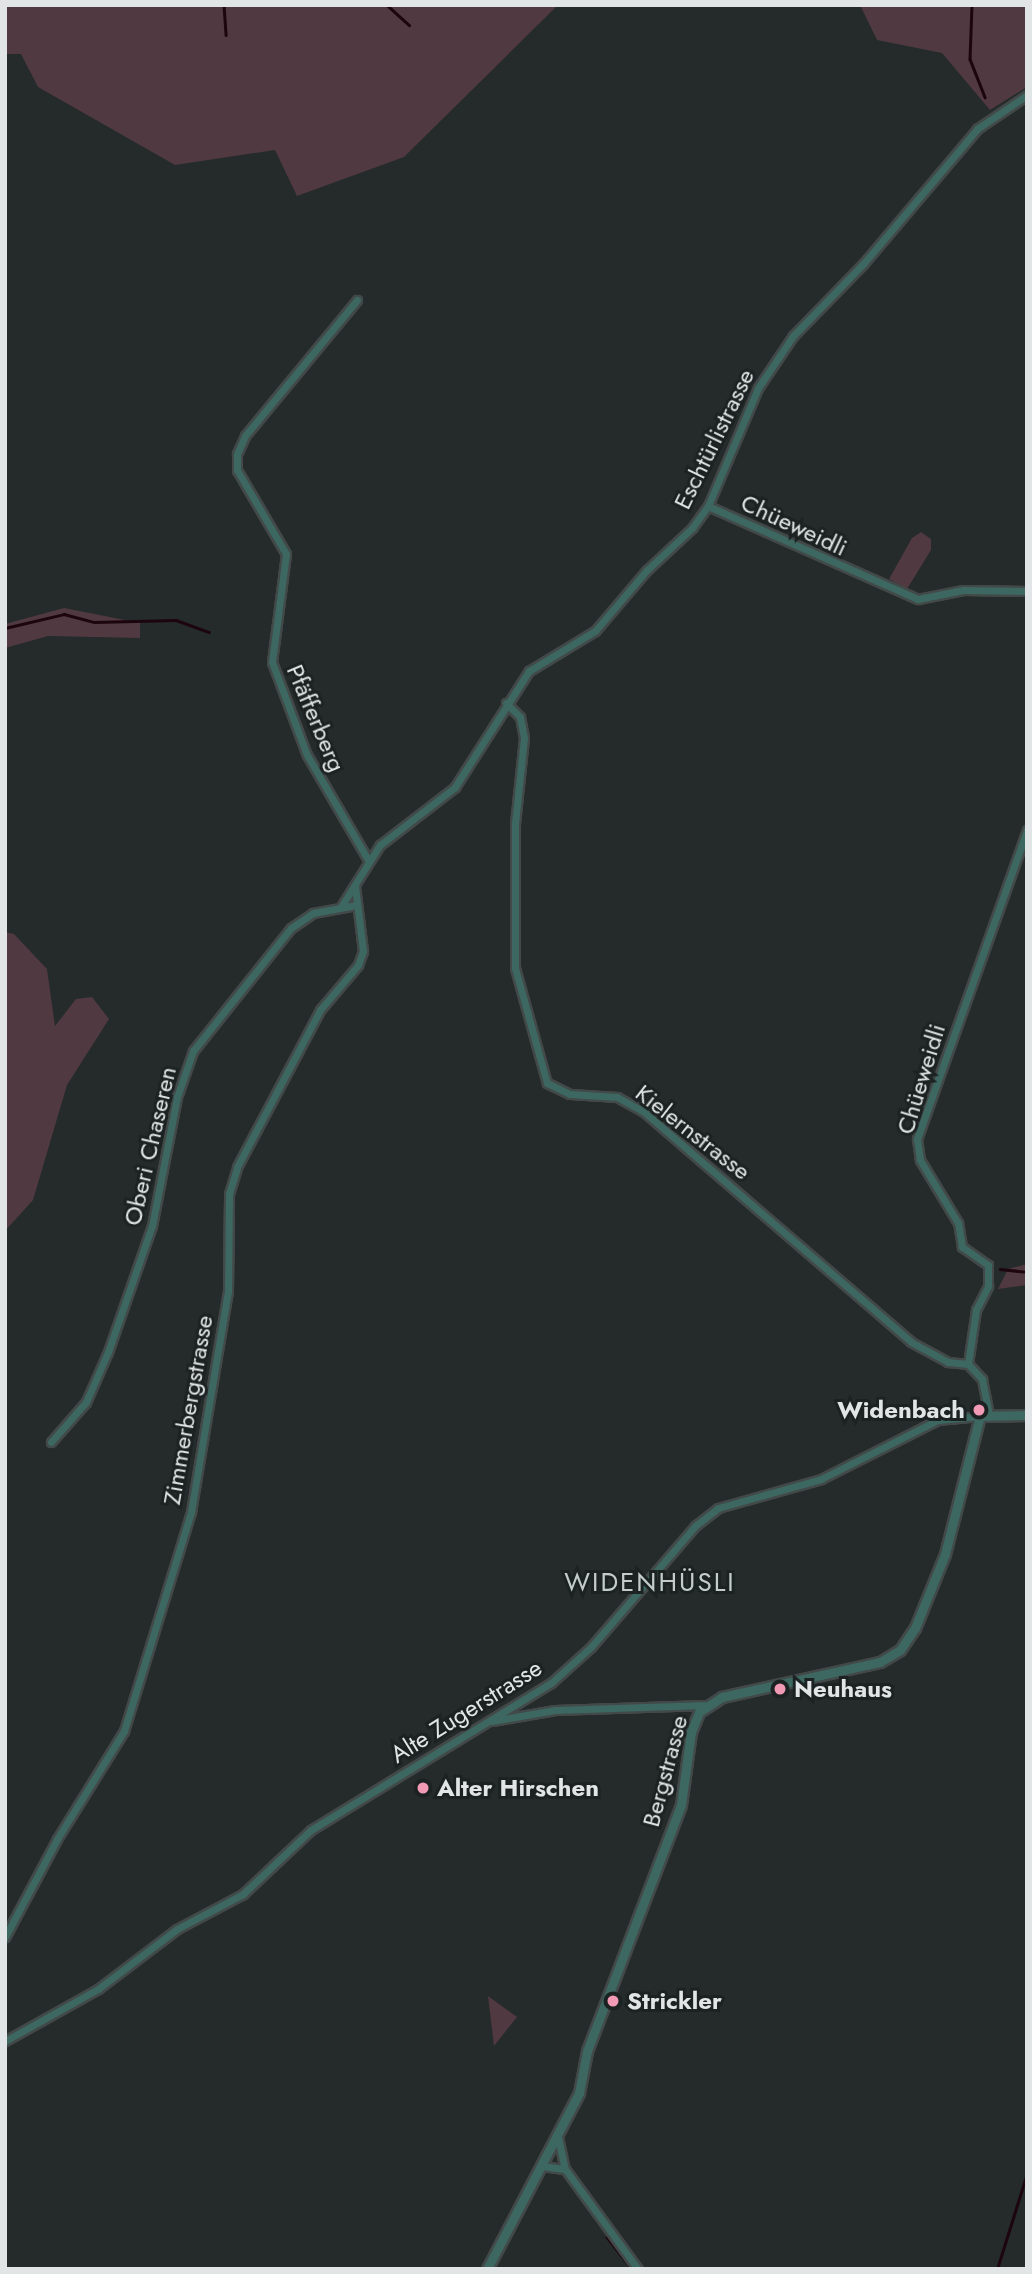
<!DOCTYPE html>
<meta charset="utf-8">
<style>
body{margin:0}
#map{position:relative;width:1032px;height:2274px;overflow:hidden;background:#242b2a;font-family:Jost,sans-serif}
div>[style]{position:absolute}
[style*='--x']{left:calc(var(--x)*1px);top:calc(var(--y)*1px);width:calc(var(--w)*1px);rotate:calc(var(--a)*1deg)}
.green>*{inset:0;background:#503940}
.stream>*{height:2.5px;margin:-1.25px;padding:0 1.25px;transform-origin:1.25px;border-radius:1.25px;background:#1d050e}
.roads{filter:drop-shadow(2px 0 #424948) drop-shadow(-2px 0 #424948) drop-shadow(0 2px #424948) drop-shadow(0 -2px #424948)}
.minor>*{height:7px;margin:-3.5px;padding:0 3.5px;transform-origin:3.5px;border-radius:3.5px;background:#3d6761}
.tertiary>*{height:9px;margin:-4.5px;padding:0 4.5px;transform-origin:4.5px;border-radius:4.5px;background:#3d6761}
.dots>*{width:19px;height:19px;translate:-50% -50%;box-sizing:border-box;border:4px solid #1b2221;border-radius:50%}
span{translate:-50% -50%;white-space:nowrap;text-align:center;line-height:1.15;-webkit-text-stroke:6px #1b2221;paint-order:stroke}
.street-label{font-size:24px;color:#e1e5e5}
.poi-label{font-size:24px;color:#e1e5e5;font-weight:700}
.right{translate:-100% -50%;text-align:right}
.left{translate:0 -50%;text-align:left}
.neighbourhood-label{font-size:26px;color:#c3ccca;letter-spacing:2px}
.frame{position:absolute;inset:0;border:7px solid #e1e5e5;pointer-events:none}
</style>
<div id="map">
<div class="green">
<div style="clip-path:polygon(5px 5px,558px 5px,404px 157px,297px 196px,275px 150px,175px 165px,38px 87px,21px 54px,5px 54px)"></div>
<div style="clip-path:polygon(860px 5px,1027px 5px,1027px 87px,990px 110px,942px 53px,877px 40px)"></div>
<div style="clip-path:polygon(921px 532px,931px 539px,931px 550px,907px 589px,889px 579px,912px 538px)"></div>
<div style="clip-path:polygon(64px 608px,140px 623px,140px 638px,48px 636px,5px 648px,5px 624px)"></div>
<div style="clip-path:polygon(5px 932px,14px 934px,47px 969px,55px 1026px,76px 999px,92px 997px,109px 1019px,67px 1085px,33px 1200px,5px 1231px)"></div>
<div style="clip-path:polygon(1027px 1264px,1027px 1285px,998px 1289px,1008px 1269px)"></div>
<div style="clip-path:polygon(488px 1996px,517px 2017px,494px 2046px)"></div>
</div>
<div class="stream">
<div style="--x:224;--y:5;--w:30;--a:86"></div>
<div style="--x:387;--y:5;--w:30;--a:42"></div>
<div style="--x:972;--y:5;--w:54;--a:92.1"></div>
<div style="--x:970;--y:59;--w:41;--a:68.5"></div>
<div style="--x:5;--y:628;--w:61;--a:-13.3"></div>
<div style="--x:64;--y:614;--w:31;--a:15"></div>
<div style="--x:94;--y:622;--w:82;--a:-1.4"></div>
<div style="--x:176;--y:620;--w:35;--a:20"></div>
<div style="--x:1000;--y:1269;--w:27;--a:6"></div>
<div style="--x:607;--y:2237;--w:41;--a:52"></div>
<div style="--x:997;--y:2269;--w:101;--a:-72.6"></div>
</div>
<div class="roads">
<div class="minor">
<div style="--x:357;--y:300;--w:176;--a:129.5"></div>
<div style="--x:245;--y:436;--w:20;--a:114"></div>
<div style="--x:237;--y:454;--w:16;--a:90"></div>
<div style="--x:237;--y:470;--w:97;--a:59.7"></div>
<div style="--x:286;--y:554;--w:109;--a:97.4"></div>
<div style="--x:272;--y:662;--w:99;--a:69.4"></div>
<div style="--x:307;--y:755;--w:121;--a:59.8"></div>
<div style="--x:708;--y:506;--w:230;--a:23.9"></div>
<div style="--x:918;--y:599;--w:46;--a:-11.3"></div>
<div style="--x:963;--y:590;--w:64;--a:0.9"></div>
<div style="--x:506;--y:703;--w:20;--a:45"></div>
<div style="--x:520;--y:717;--w:21;--a:79"></div>
<div style="--x:524;--y:738;--w:85;--a:96"></div>
<div style="--x:515;--y:823;--w:145;--a:90"></div>
<div style="--x:515;--y:968;--w:119;--a:74.5"></div>
<div style="--x:547;--y:1083;--w:25;--a:26"></div>
<div style="--x:570;--y:1094;--w:47;--a:3.7"></div>
<div style="--x:617;--y:1097;--w:31;--a:29"></div>
<div style="--x:644;--y:1112;--w:352;--a:40.7"></div>
<div style="--x:911;--y:1342;--w:42;--a:28.4"></div>
<div style="--x:948;--y:1362;--w:20;--a:6"></div>
<div style="--x:968;--y:1364;--w:21;--a:47"></div>
<div style="--x:982;--y:1379;--w:36;--a:79"></div>
<div style="--x:342;--y:905;--w:71;--a:-57.7"></div>
<div style="--x:380;--y:845;--w:95;--a:-37.7"></div>
<div style="--x:455;--y:787;--w:138;--a:-57.5"></div>
<div style="--x:529;--y:671;--w:77;--a:-31.2"></div>
<div style="--x:595;--y:631;--w:80;--a:-49.6"></div>
<div style="--x:647;--y:570;--w:62;--a:-43"></div>
<div style="--x:692;--y:528;--w:27;--a:-54"></div>
<div style="--x:708;--y:506;--w:128;--a:-67"></div>
<div style="--x:758;--y:388;--w:63;--a:-56.1"></div>
<div style="--x:793;--y:336;--w:100;--a:-45.8"></div>
<div style="--x:863;--y:264;--w:177;--a:-49.8"></div>
<div style="--x:977;--y:129;--w:60;--a:-34.2"></div>
<div style="--x:968;--y:1364;--w:55;--a:-81.6"></div>
<div style="--x:976;--y:1310;--w:27;--a:-63"></div>
<div style="--x:988;--y:1286;--w:21;--a:-90"></div>
<div style="--x:988;--y:1265;--w:32;--a:-145"></div>
<div style="--x:962;--y:1247;--w:24;--a:-99"></div>
<div style="--x:958;--y:1223;--w:74;--a:-121.1"></div>
<div style="--x:920;--y:1160;--w:21;--a:-98"></div>
<div style="--x:917;--y:1139;--w:328;--a:-70.4"></div>
<div style="--x:51;--y:1442;--w:53;--a:-48.8"></div>
<div style="--x:86;--y:1402;--w:55;--a:-66.3"></div>
<div style="--x:108;--y:1352;--w:133;--a:-70.8"></div>
<div style="--x:152;--y:1226;--w:131;--a:-79"></div>
<div style="--x:177;--y:1097;--w:49;--a:-70.8"></div>
<div style="--x:193;--y:1051;--w:157;--a:-51.5"></div>
<div style="--x:291;--y:928;--w:27;--a:-34"></div>
<div style="--x:313;--y:913;--w:44;--a:-10.5"></div>
<div style="--x:492;--y:1721;--w:64;--a:-9.9"></div>
<div style="--x:555;--y:1710;--w:150;--a:-1.9"></div>
<div style="--x:5;--y:1937;--w:111;--a:-62"></div>
<div style="--x:57;--y:1839;--w:127;--a:-58.2"></div>
<div style="--x:124;--y:1731;--w:229;--a:-73"></div>
<div style="--x:191;--y:1512;--w:223;--a:-80.5"></div>
<div style="--x:228;--y:1292;--w:98;--a:-89.4"></div>
<div style="--x:229;--y:1194;--w:28;--a:-73"></div>
<div style="--x:237;--y:1167;--w:178;--a:-62.1"></div>
<div style="--x:320;--y:1010;--w:59;--a:-49.8"></div>
<div style="--x:358;--y:965;--w:15;--a:-70"></div>
<div style="--x:363;--y:951;--w:65;--a:-97"></div>
<div style="--x:5;--y:2041;--w:107;--a:-29.2"></div>
<div style="--x:98;--y:1989;--w:99;--a:-37.2"></div>
<div style="--x:177;--y:1929;--w:75;--a:-27.9"></div>
<div style="--x:243;--y:1894;--w:93;--a:-43.3"></div>
<div style="--x:311;--y:1830;--w:281;--a:-31.5"></div>
<div style="--x:551;--y:1683;--w:54;--a:-42"></div>
<div style="--x:591;--y:1647;--w:160;--a:-49.3"></div>
<div style="--x:695;--y:1526;--w:29;--a:-38"></div>
<div style="--x:718;--y:1508;--w:107;--a:-15.7"></div>
<div style="--x:821;--y:1479;--w:131;--a:-26.8"></div>
<div style="--x:938;--y:1420;--w:42;--a:-5.4"></div>
<div style="--x:558;--y:2137;--w:33;--a:78"></div>
<div style="--x:565;--y:2169;--w:124;--a:53.9"></div>
<div style="--x:542;--y:2166;--w:22;--a:8"></div>
</div>
<div class="tertiary">
<div style="--x:487;--y:2269;--w:199;--a:-62.4"></div>
<div style="--x:579;--y:2093;--w:43;--a:-79.2"></div>
<div style="--x:587;--y:2051;--w:263;--a:-69.1"></div>
<div style="--x:681;--y:1805;--w:74;--a:-82.2"></div>
<div style="--x:691;--y:1732;--w:22;--a:-68"></div>
<div style="--x:699;--y:1712;--w:27;--a:-33"></div>
<div style="--x:722;--y:1697;--w:162;--a:-12.5"></div>
<div style="--x:880;--y:1662;--w:23;--a:-31"></div>
<div style="--x:900;--y:1650;--w:27;--a:-56"></div>
<div style="--x:915;--y:1628;--w:80;--a:-67.9"></div>
<div style="--x:945;--y:1554;--w:142;--a:-75.8"></div>
<div style="--x:980;--y:1416;--w:47;--a:-1.2"></div>
</div>
</div>
<div class="dots">
<div style="left:979px;top:1410px;background:#f09ab6"></div>
<div style="left:780px;top:1689px;background:#f09ab6"></div>
<div style="left:423px;top:1788px;background:#f09ab6"></div>
<div style="left:613px;top:2001px;background:#f09ab6"></div>
</div>
<div class="street-label">
<span style="left:714px;top:439px;rotate:-64deg">Eschtürlistrasse</span>
<span style="left:794px;top:525px;rotate:25deg">Chüeweidli</span>
<span style="left:316px;top:718px;rotate:67deg">Pfäfferberg</span>
<span style="left:921px;top:1079px;rotate:-73deg">Chüeweidli</span>
<span style="left:693px;top:1132px;rotate:38deg">Kielernstrasse</span>
<span style="left:150px;top:1146px;rotate:-77deg">Oberi Chaseren</span>
<span style="left:188px;top:1410px;rotate:-80deg">Zimmerbergstrasse</span>
<span style="left:466px;top:1711px;rotate:-32deg">Alte Zugerstrasse</span>
<span style="left:665px;top:1771px;rotate:-75deg">Bergstrasse</span>
</div>
<div class="poi-label">
<span class="right" style="left:965px;top:1410px">Widenbach</span>
<span class="left" style="left:794px;top:1689px">Neuhaus</span>
<span class="left" style="left:437px;top:1788px">Alter Hirschen</span>
<span class="left" style="left:627px;top:2001px">Strickler</span>
</div>
<div class="neighbourhood-label">
<span style="left:650px;top:1583px">WIDENHÜSLI</span>
</div>
<div class="frame"></div>
</div>
